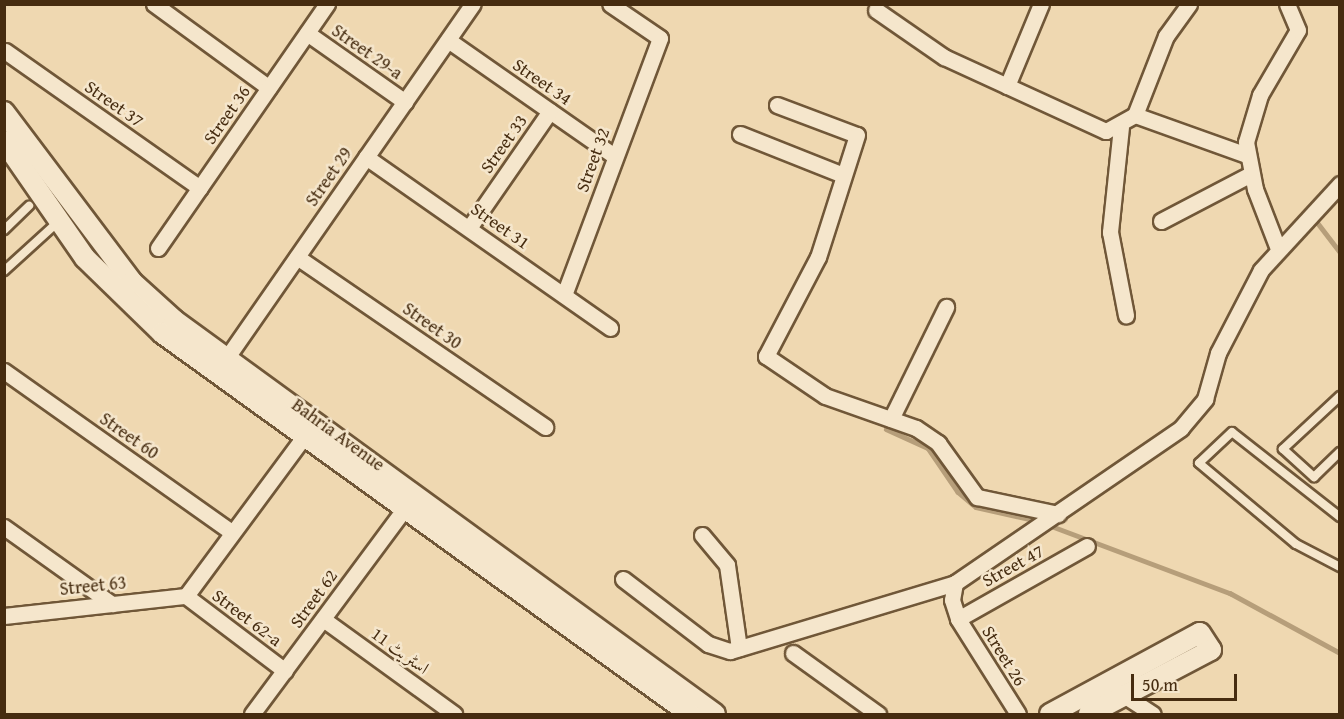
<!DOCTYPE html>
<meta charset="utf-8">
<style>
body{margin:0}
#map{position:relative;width:1344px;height:719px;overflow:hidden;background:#efd8b1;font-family:"Gentium Book Plus",Amiri,serif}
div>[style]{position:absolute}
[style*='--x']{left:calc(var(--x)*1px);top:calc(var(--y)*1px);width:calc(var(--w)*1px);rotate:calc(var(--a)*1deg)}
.stream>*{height:4.5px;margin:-2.25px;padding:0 2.25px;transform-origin:2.25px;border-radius:2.25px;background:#b69e7a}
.roads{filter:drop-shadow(2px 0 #705738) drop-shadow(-2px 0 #705738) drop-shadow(0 2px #705738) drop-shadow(0 -2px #705738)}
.service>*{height:8px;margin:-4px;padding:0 4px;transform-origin:4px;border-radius:4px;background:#f5e6cc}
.minor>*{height:15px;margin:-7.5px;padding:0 7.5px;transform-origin:7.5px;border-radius:7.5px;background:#f5e6cc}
.tertiary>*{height:20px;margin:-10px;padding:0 10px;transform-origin:10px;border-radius:10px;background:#f5e6cc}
span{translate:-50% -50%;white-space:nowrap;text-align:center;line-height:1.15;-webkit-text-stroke:5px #f5e6cc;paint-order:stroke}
.street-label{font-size:18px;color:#462c10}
.frame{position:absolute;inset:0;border:6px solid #462c10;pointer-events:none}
.scale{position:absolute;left:1131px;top:674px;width:106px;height:27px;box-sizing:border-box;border:3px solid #462c10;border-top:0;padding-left:8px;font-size:18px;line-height:21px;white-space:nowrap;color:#462c10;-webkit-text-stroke:4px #f5e6cc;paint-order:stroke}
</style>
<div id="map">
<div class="stream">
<div style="--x:1314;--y:218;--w:43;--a:52.6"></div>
<div style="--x:886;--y:429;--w:46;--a:24.3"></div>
<div style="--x:928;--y:448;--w:53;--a:55.7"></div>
<div style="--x:958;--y:492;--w:23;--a:40"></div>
<div style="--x:976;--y:507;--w:64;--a:12.7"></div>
<div style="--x:1046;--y:524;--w:197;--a:20.6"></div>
<div style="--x:1230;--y:593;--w:125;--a:28.6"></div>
</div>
<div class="roads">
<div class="service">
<div style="--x:4;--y:230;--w:35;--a:-44"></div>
<div style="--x:4;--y:271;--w:74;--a:-42.3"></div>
<div style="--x:1340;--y:396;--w:78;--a:137.1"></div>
<div style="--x:1283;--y:449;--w:42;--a:42.1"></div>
<div style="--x:1314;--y:477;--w:36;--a:-44"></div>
<div style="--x:1340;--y:517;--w:137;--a:-141.8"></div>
<div style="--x:1232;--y:432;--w:45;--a:136.8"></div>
<div style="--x:1199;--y:463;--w:126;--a:39.9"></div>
<div style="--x:1296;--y:544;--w:50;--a:27.6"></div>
</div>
<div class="minor">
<div style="--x:154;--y:4;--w:142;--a:36.1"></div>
<div style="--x:876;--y:10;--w:83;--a:34.7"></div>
<div style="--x:944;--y:57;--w:178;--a:24.6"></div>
<div style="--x:1106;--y:131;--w:33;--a:-29"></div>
<div style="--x:1135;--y:115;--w:85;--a:-68.6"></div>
<div style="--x:1166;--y:36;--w:39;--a:-54"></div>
<div style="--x:307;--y:33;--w:120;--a:35.1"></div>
<div style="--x:448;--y:40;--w:203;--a:34.9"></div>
<div style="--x:5;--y:51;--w:238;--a:35.1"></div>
<div style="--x:1007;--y:86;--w:89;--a:-67.5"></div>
<div style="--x:777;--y:105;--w:85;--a:20.6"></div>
<div style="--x:857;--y:135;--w:128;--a:107.7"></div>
<div style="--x:818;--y:257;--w:112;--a:117.7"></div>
<div style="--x:766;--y:356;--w:71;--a:34.1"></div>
<div style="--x:825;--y:396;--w:96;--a:19.4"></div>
<div style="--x:916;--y:428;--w:27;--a:34"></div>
<div style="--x:938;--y:443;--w:67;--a:54.2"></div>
<div style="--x:977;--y:497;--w:83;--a:11.9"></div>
<div style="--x:1135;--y:115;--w:119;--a:19.7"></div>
<div style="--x:1121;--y:127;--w:106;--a:96"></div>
<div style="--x:1110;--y:232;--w:85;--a:79.1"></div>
<div style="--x:740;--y:134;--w:111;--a:21.7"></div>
<div style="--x:366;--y:157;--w:298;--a:35"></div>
<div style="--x:1161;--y:221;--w:102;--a:-27.6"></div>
<div style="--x:469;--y:228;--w:142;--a:-55.3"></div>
<div style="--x:1277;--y:246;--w:61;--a:-111.1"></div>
<div style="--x:1255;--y:189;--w:48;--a:-100.8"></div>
<div style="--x:1246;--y:142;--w:49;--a:-73.4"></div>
<div style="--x:1260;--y:95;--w:75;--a:-59.7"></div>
<div style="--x:1298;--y:30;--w:28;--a:-113"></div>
<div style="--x:158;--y:248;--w:297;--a:-55.3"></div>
<div style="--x:297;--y:257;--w:301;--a:34.4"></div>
<div style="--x:564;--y:295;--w:274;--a:-69.5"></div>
<div style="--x:660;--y:38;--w:60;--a:-145.8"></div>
<div style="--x:221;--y:366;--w:441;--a:-55.2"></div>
<div style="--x:4;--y:371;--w:278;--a:35.3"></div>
<div style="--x:891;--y:419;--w:125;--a:-63.8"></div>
<div style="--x:4;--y:527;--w:133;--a:35.5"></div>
<div style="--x:702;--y:535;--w:39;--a:50"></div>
<div style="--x:727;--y:565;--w:84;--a:81.8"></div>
<div style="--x:623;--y:579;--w:107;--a:37.4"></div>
<div style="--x:708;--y:644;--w:23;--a:18"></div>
<div style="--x:730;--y:651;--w:235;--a:-16.8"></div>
<div style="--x:955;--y:583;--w:274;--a:-34.4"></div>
<div style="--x:1181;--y:428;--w:38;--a:-50"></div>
<div style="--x:1205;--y:399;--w:48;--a:-74.2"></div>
<div style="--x:1218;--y:353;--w:93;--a:-62.6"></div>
<div style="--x:1261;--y:270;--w:117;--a:-47.4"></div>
<div style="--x:955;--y:583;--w:17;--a:100"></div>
<div style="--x:952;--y:600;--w:20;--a:72"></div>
<div style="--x:958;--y:619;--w:112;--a:57.7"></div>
<div style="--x:186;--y:596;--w:202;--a:-53.5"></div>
<div style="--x:186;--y:596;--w:124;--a:37.1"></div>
<div style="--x:4;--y:616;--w:183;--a:-6.3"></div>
<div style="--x:323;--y:619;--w:162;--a:35.9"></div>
<div style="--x:958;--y:619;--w:148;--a:-29.5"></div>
<div style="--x:793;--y:653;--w:105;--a:35.7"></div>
<div style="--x:1125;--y:696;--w:33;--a:33"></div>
<div style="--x:252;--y:714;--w:260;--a:-53.4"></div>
</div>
<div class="tertiary">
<div style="--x:4;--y:112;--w:213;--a:53"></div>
<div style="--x:132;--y:282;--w:57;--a:42.1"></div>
<div style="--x:174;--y:320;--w:669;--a:36.07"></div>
<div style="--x:4;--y:141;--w:142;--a:55.3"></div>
<div style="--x:85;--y:258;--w:107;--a:44.2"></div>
<div style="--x:162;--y:333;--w:651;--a:35.81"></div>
<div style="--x:1050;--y:714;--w:170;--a:-28.4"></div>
<div style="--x:1200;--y:633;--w:20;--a:57"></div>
<div style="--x:1211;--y:650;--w:138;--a:152.3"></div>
</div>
</div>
<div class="street-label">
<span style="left:367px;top:52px;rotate:35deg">Street 29-a</span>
<span style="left:542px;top:82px;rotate:35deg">Street 34</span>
<span style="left:114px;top:104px;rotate:35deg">Street 37</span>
<span style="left:227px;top:115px;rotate:-55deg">Street 36</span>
<span style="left:504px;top:144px;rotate:-55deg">Street 33</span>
<span style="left:593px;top:160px;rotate:-70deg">Street 32</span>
<span style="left:329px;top:177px;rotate:-55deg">Street 29</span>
<span style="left:500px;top:226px;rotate:35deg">Street 31</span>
<span style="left:432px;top:326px;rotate:35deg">Street 30</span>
<span style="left:338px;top:435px;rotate:36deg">Bahria Avenue</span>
<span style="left:129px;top:436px;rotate:35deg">Street 60</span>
<span style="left:1013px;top:566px;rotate:-29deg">Street 47</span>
<span style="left:93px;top:586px;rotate:-6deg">Street 63</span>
<span style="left:314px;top:599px;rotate:-54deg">Street 62</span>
<span style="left:247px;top:618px;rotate:37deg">Street 62-a</span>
<span style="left:400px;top:651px;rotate:36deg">اسٹریٹ 11</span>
<span style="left:1004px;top:656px;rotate:58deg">Street 26</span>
</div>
<div class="frame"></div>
<div class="scale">50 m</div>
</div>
